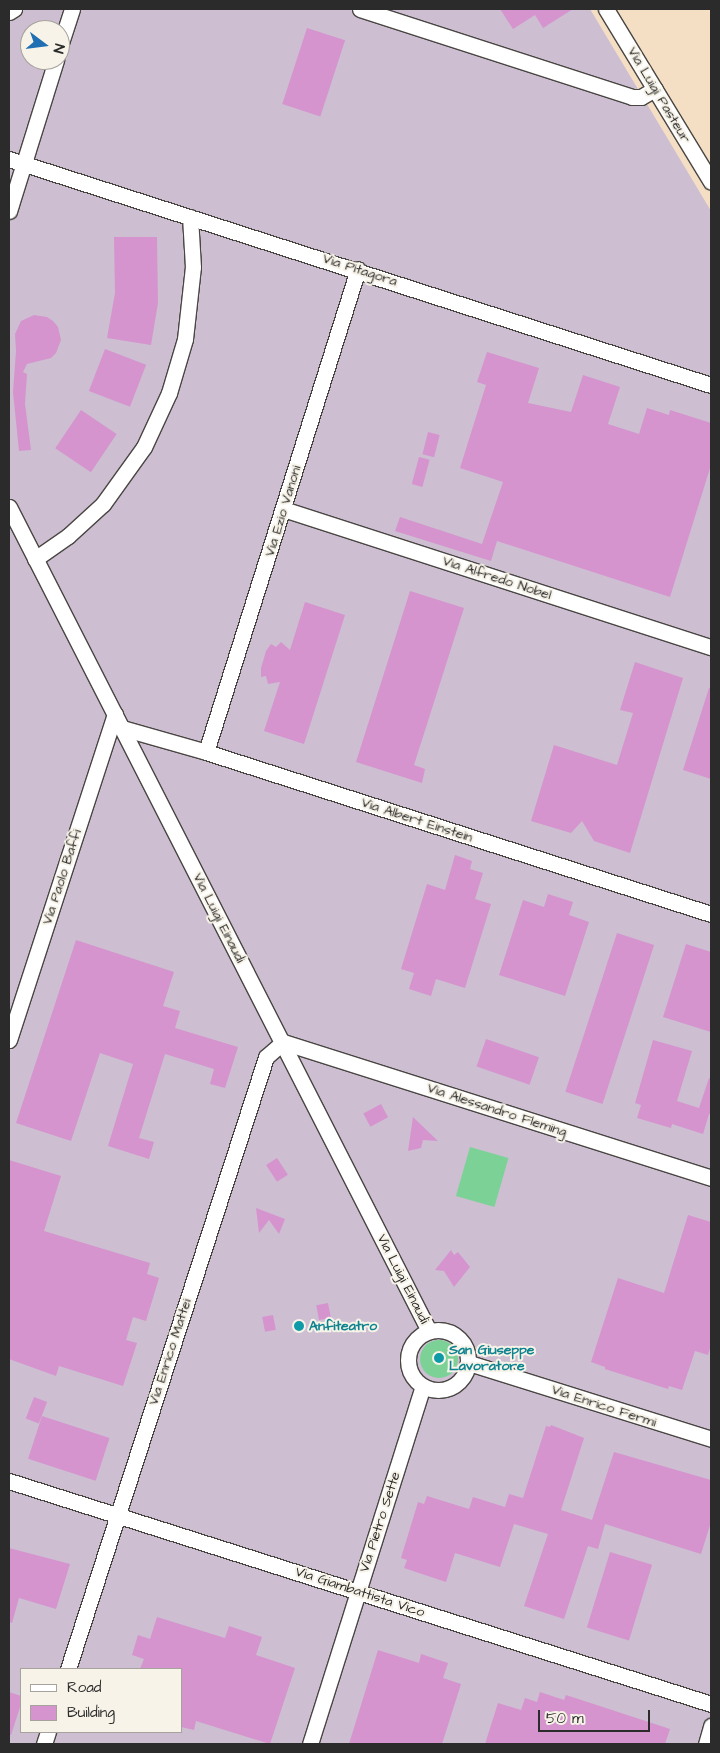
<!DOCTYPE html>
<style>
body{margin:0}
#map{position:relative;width:720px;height:1753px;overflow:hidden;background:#f4dec4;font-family:"Architects Daughter",sans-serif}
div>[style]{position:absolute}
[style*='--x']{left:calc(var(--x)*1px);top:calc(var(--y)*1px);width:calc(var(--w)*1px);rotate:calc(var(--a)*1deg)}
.industrial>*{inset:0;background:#cdbed2}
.green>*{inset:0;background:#7cd296;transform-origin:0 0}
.round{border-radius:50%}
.building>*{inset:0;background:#d594ce;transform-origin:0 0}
.roads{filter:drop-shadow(1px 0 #494642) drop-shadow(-1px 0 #494642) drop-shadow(0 1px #494642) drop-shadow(0 -1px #494642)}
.minor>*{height:15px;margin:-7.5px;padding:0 7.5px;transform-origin:7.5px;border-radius:7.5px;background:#fff}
.minor>.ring{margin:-7.5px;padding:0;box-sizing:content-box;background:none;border:15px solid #fff;border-radius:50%}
.dots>*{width:14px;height:14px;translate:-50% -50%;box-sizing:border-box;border:2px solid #f7f3e8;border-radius:50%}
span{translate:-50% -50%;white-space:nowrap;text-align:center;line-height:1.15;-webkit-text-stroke:4px #f7f3e8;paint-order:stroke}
.street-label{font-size:14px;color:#2b2b2b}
.culture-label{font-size:14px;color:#0d838f;font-weight:700}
.left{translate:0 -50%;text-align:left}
.frame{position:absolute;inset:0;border:10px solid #2b2b2b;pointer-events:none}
.legend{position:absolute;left:20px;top:1668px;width:162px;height:65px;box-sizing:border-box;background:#f7f3e8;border:1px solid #a5a39c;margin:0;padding:6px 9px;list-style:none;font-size:15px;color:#2b2b2b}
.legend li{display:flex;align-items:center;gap:10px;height:25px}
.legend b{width:25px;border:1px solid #a5a39c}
.north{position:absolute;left:20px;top:20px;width:50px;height:50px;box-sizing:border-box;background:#f7f3e8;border:1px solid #a5a39c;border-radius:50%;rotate:105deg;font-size:14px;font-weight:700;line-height:20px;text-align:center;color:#2b2b2b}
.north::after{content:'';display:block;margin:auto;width:18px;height:22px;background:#1f6fb2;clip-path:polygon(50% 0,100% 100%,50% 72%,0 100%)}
.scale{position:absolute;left:538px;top:1710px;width:112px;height:22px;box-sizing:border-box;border:2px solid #2b2b2b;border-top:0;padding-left:6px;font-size:15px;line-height:18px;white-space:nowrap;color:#2b2b2b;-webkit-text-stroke:4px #f7f3e8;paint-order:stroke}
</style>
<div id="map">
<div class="industrial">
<div style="clip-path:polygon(evenodd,9px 9px,590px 9px,711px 211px,711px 1744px,9px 1744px,9px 9px,30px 30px,60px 30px,60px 60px,30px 60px,30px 30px,9px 9px,21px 1669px,181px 1669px,181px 1732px,21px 1732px,21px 1669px)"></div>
</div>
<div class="green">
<div style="left:470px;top:1147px;width:40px;height:51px;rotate:16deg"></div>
<div class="round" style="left:420px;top:1340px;width:38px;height:38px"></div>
</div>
<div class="building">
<div style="clip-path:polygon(500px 9px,573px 9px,543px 28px,535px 15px,513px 29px)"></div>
<div style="left:307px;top:28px;width:40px;height:80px;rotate:18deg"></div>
<div style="clip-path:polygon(114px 237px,157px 237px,158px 303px,151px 345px,107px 338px,115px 293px)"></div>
<div style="clip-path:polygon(34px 315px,47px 317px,53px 321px,58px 327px,61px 340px,56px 353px,51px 358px,27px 364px,23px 372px,27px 374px,25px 404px,31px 450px,19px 451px,13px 392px,16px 351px,15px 334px,21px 321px)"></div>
<div style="left:105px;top:349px;width:44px;height:45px;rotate:21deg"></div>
<div style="clip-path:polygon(487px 352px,539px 368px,528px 403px,571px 412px,583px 375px,620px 387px,608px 424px,639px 434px,647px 408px,669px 415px,670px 410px,711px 423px,711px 465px,670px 597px,497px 541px,491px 561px,395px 531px,400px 517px,482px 544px,503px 482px,460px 468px,486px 385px,477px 382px)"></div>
<div style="left:81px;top:410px;width:43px;height:46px;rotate:34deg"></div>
<div style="left:428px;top:432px;width:12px;height:23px;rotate:14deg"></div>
<div style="left:419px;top:457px;width:11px;height:28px;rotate:15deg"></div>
<div style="clip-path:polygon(410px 591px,464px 608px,414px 765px,425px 769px,422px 783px,356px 762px)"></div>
<div style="clip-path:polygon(305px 602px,345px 615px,304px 744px,264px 731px,280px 682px,268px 684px,266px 676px,261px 677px,261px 668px,266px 651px,271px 644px,276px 647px,281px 642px,290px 650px)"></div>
<div style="clip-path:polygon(635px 662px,683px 678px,630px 853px,594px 841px,582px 821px,571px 833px,531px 821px,554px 745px,617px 765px,633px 713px,620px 710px)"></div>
<div style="clip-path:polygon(709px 688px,711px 688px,711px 779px,683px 770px)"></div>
<div style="clip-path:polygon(455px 855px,472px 861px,470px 869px,483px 873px,475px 899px,491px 904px,465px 988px,436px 979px,431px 996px,409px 989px,414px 973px,401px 969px,427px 884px,445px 890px)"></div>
<div style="clip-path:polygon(548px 894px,573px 902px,569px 915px,589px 922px,565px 996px,499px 975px,523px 900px,544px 907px)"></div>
<div style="left:617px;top:933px;width:39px;height:167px;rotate:18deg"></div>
<div style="clip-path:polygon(76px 940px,174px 972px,163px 1006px,180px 1011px,175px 1028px,238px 1047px,225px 1088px,210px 1084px,214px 1069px,165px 1054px,139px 1138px,154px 1142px,149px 1159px,108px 1146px,133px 1064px,100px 1053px,71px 1141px,16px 1123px)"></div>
<div style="clip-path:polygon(686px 944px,711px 952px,711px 1032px,663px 1017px)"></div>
<div style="left:486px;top:1039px;width:56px;height:29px;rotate:19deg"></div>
<div style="clip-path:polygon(653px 1040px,692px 1051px,677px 1101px,699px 1108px,709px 1078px,711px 1079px,711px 1114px,709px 1114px,703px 1134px,672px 1124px,671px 1128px,637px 1118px,641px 1105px,635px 1103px)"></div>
<div style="left:381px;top:1104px;width:15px;height:20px;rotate:62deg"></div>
<div style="clip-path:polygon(413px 1117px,438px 1141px,423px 1140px,421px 1148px,408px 1151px)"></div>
<div style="left:277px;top:1158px;width:20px;height:13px;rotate:57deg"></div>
<div style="clip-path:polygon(9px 1160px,61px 1176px,44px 1231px,150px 1263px,147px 1274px,159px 1278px,146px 1321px,133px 1317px,126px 1340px,137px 1343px,123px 1386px,59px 1366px,56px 1376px,9px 1359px)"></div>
<div style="clip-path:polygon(256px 1208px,285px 1219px,279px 1234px,269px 1220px,259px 1233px)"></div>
<div style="clip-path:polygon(688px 1215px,711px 1222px,711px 1345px,708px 1355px,695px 1351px,682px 1390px,669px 1386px,668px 1389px,605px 1369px,605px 1367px,591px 1362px,618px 1278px,664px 1293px)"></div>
<div style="clip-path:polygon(451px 1250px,454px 1255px,458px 1252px,470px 1267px,454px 1287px,444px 1271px,435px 1270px)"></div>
<div style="left:328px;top:1303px;width:15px;height:12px;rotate:79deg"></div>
<div style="left:273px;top:1315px;width:15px;height:11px;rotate:79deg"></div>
<div style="left:34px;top:1397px;width:14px;height:23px;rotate:21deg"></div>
<div style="left:42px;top:1416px;width:71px;height:45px;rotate:18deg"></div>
<div style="clip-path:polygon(551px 1425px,584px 1438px,561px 1510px,592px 1520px,614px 1452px,711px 1480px,711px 1522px,701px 1554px,605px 1524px,598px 1549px,588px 1546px,564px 1619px,524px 1606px,548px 1534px,514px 1524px,500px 1567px,455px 1553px,446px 1582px,404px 1568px,407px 1560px,401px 1558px,418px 1502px,424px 1504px,427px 1496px,469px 1509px,473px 1497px,505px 1507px,509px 1494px,523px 1498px,546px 1426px,550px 1427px)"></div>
<div style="clip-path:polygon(9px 1548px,70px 1564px,56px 1609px,19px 1598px,12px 1623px,9px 1622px)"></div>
<div style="left:610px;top:1552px;width:44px;height:79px;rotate:17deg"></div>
<div style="clip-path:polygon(157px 1617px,225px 1638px,229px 1626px,262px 1637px,256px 1655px,295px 1668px,270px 1744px,196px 1721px,194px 1730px,181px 1727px,181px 1669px,140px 1669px,144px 1659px,132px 1655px,138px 1635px,150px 1639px)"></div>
<div style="clip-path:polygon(378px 1650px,419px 1663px,421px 1654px,448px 1663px,443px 1678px,461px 1684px,442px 1744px,349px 1744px)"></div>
<div style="clip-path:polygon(9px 1692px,21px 1696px,21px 1704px,11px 1735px,9px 1735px)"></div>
<div style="clip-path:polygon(540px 1692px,564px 1700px,566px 1695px,670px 1729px,665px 1744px,485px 1744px,498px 1703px,521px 1710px,525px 1698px,537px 1702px)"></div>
</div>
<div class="roads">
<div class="minor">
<div style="--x:360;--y:9;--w:286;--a:17.9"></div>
<div style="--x:632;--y:97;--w:9;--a:0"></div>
<div style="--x:641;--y:97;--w:16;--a:-30"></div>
<div style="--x:606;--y:9;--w:202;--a:58.7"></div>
<div style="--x:9;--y:12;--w:6;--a:-31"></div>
<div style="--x:60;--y:46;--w:39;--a:-72"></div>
<div style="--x:9;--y:159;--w:737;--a:17.85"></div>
<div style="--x:9;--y:211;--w:158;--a:-72.7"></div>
<div style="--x:9;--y:507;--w:925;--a:62.99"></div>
<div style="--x:283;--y:509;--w:450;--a:17.9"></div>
<div style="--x:35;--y:559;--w:40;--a:-34.9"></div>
<div style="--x:68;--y:536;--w:47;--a:-42.4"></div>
<div style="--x:103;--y:504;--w:70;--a:-54.3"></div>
<div style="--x:144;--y:447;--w:60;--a:-65.2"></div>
<div style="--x:169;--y:393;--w:56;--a:-73.5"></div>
<div style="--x:185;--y:339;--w:72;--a:-83.7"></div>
<div style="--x:193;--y:267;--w:50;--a:-93.4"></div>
<div style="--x:122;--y:728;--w:87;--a:15.9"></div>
<div style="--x:206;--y:752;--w:530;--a:17.79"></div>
<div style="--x:206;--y:752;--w:506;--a:-72.53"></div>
<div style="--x:9;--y:1040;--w:343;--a:-72"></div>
<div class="ring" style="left:408px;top:1330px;width:45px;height:45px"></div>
<div style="--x:469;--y:1363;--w:254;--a:17.4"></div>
<div style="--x:9;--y:1481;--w:737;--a:17.62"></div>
<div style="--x:68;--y:1669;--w:643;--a:-72.07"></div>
<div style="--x:266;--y:1057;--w:23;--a:-41"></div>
<div style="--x:283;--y:1042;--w:449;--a:17.6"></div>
<div style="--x:44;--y:1744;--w:13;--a:-72"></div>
<div style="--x:310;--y:1744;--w:375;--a:-72.5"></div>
<div style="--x:706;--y:1744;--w:19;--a:-74"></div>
</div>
</div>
<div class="dots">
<div style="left:299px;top:1326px;background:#0f9aa8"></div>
<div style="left:439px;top:1358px;background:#0f9aa8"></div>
</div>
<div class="street-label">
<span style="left:659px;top:95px;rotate:59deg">Via Luigi Pasteur</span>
<span style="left:360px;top:270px;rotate:18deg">Via Pitagora</span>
<span style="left:283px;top:511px;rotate:-73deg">Via Ezio Vanoni</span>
<span style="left:497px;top:578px;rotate:18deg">Via Alfredo Nobel</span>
<span style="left:417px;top:820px;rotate:18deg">Via Albert Einstein</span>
<span style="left:62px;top:877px;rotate:-72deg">Via Paolo Baffi</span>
<span style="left:219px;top:918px;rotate:63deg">Via Luigi Einaudi</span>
<span style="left:497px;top:1110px;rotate:18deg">Via Alessandro Fleming</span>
<span style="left:403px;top:1279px;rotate:63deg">Via Luigi Einaudi</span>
<span style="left:170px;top:1352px;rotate:-72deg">Via Enrico Mattei</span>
<span style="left:604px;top:1406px;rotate:18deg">Via Enrico Fermi</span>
<span style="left:380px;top:1522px;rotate:-72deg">Via Pietro Sette</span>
<span style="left:360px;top:1592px;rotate:18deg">Via Giambattista Vico</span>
</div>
<div class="culture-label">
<span class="left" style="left:309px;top:1326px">Anfiteatro</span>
<span class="left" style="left:449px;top:1358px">San Giuseppe<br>Lavoratore</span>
</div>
<div class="frame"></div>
<ul class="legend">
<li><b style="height:6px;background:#fff"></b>Road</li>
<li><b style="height:14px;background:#d594ce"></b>Building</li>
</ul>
<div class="north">N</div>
<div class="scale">50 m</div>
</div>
